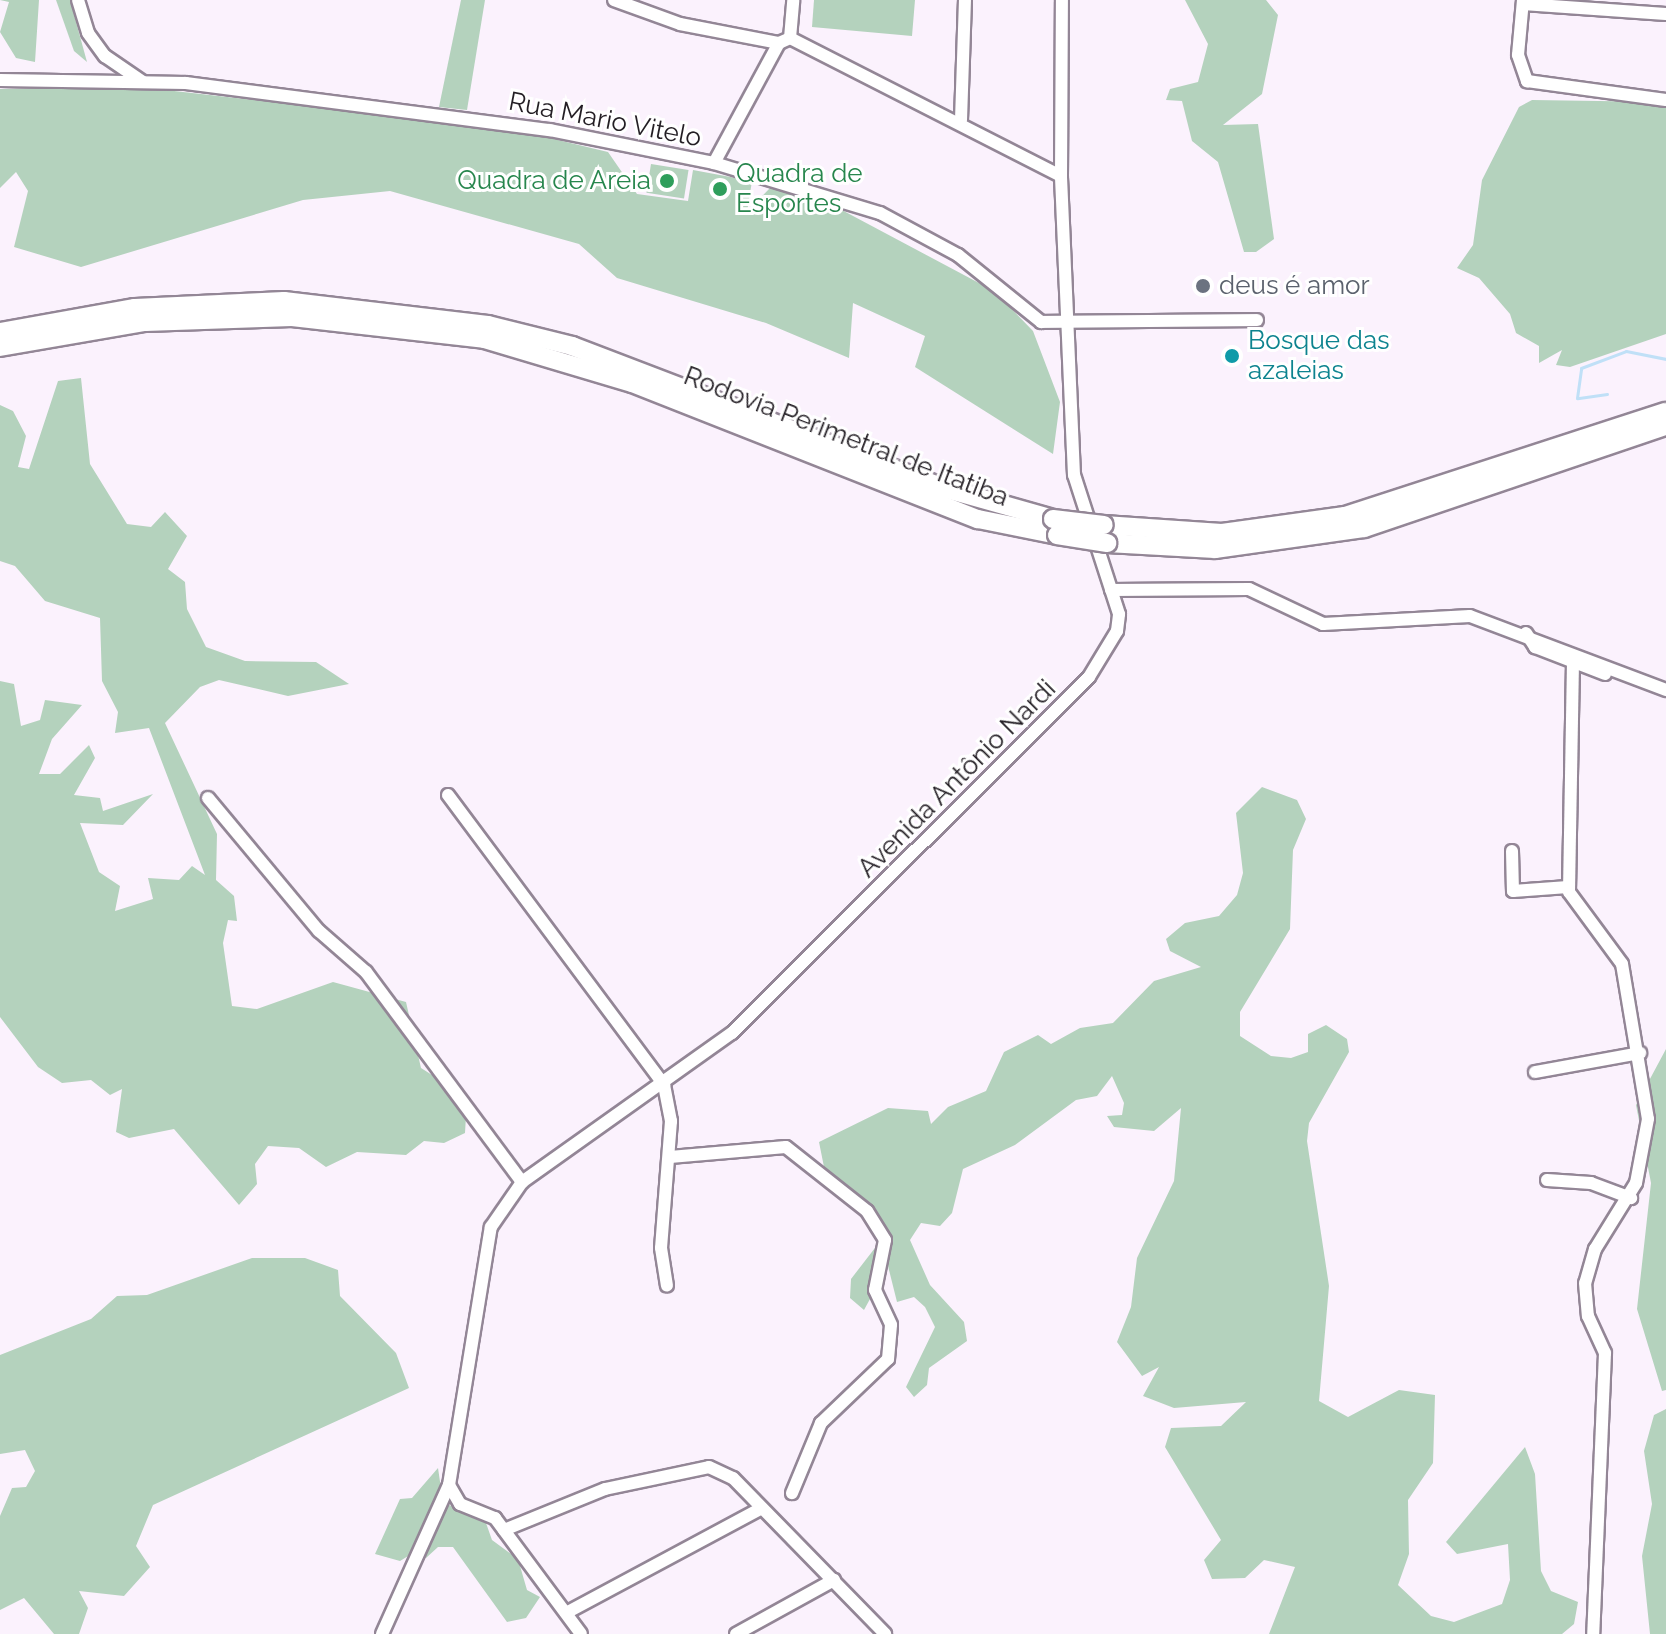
<!DOCTYPE html>
<meta charset="utf-8">
<style>
body{margin:0}
#map{position:relative;width:1666px;height:1634px;overflow:hidden;background:#fbf2fd;font-family:Raleway,sans-serif}
div>[style]{position:absolute}
[style*='--x']{left:calc(var(--x)*1px);top:calc(var(--y)*1px);width:calc(var(--w)*1px);rotate:calc(var(--a)*1deg)}
.green>*{inset:0;background:#b4d2bd;transform-origin:0 0}
.stream>*{height:3px;margin:-1.5px;padding:0 1.5px;transform-origin:1.5px;border-radius:1.5px;background:#c0e0f7}
.roads{filter:drop-shadow(2px 0 #938696) drop-shadow(-2px 0 #938696) drop-shadow(0 2px #938696) drop-shadow(0 -2px #938696)}
.minor>*{height:12px;margin:-6px;padding:0 6px;transform-origin:6px;border-radius:6px;background:#fff}
.highway>*{height:18px;margin:-9px;padding:0 9px;transform-origin:9px;border-radius:9px;background:#fff}
.bridges{filter:drop-shadow(2px 0 #938696) drop-shadow(-2px 0 #938696) drop-shadow(0 2px #938696) drop-shadow(0 -2px #938696)}
.highway-bridge>*{height:18px;margin:-9px;padding:0 9px;transform-origin:9px;border-radius:9px;background:#fff}
.dots>*{width:22px;height:22px;translate:-50% -50%;box-sizing:border-box;border:4px solid #fff;border-radius:50%}
span{translate:-50% -50%;white-space:nowrap;text-align:center;line-height:1.15;-webkit-text-stroke:6px #fff;paint-order:stroke}
.street-label{font-size:26px;color:#231e24}
.leisure-label{font-size:26px;color:#27864d}
.left{translate:0 -50%;text-align:left}
.right{translate:-100% -50%;text-align:right}
.worship-label{font-size:26px;color:#5b616d}
.culture-label{font-size:26px;color:#0d838f}
</style>
<div id="map">
<div class="green">
<div style="clip-path:polygon(0 0,39px 0,35px 62px,16px 58px,0 32px,9px 2px)"></div>
<div style="clip-path:polygon(56px 0,70px 0,87px 62px,74px 51px)"></div>
<div style="clip-path:polygon(461px 0,485px 0,467px 110px,439px 107px)"></div>
<div style="clip-path:polygon(814px 0,915px 0,912px 36px,812px 27px)"></div>
<div style="clip-path:polygon(1185px 0,1266px 0,1278px 15px,1262px 94px,1223px 125px,1258px 124px,1274px 239px,1256px 252px,1244px 252px,1218px 162px,1192px 141px,1182px 101px,1166px 100px,1170px 89px,1198px 82px,1208px 44px)"></div>
<div style="clip-path:polygon(139px 87px,512px 129px,608px 152px,637px 194px,688px 201px,693px 170px,752px 181px,747px 212px,770px 188px,823px 200px,994px 291px,1033px 331px,1060px 402px,1053px 454px,915px 367px,925px 336px,853px 303px,849px 358px,766px 323px,617px 278px,579px 244px,390px 191px,303px 200px,81px 267px,14px 247px,28px 191px,16px 172px,0 188px,0 89px)"></div>
<div style="clip-path:polygon(1532px 100px,1666px 102px,1666px 334px,1570px 367px,1556px 365px,1562px 350px,1539px 363px,1539px 346px,1516px 333px,1510px 314px,1479px 278px,1457px 268px,1473px 245px,1482px 180px,1519px 107px)"></div>
<div style="left:651px;top:164px;width:38px;height:29px;rotate:9deg"></div>
<div style="clip-path:polygon(81px 378px,90px 464px,127px 524px,151px 527px,165px 512px,187px 536px,168px 569px,185px 582px,187px 609px,206px 647px,245px 661px,316px 662px,349px 684px,288px 696px,219px 680px,200px 687px,165px 723px,217px 834px,216px 880px,234px 896px,237px 921px,228px 920px,223px 943px,232px 1006px,257px 1009px,333px 982px,406px 1002px,421px 1068px,443px 1082px,466px 1116px,465px 1133px,444px 1143px,424px 1141px,406px 1155px,357px 1152px,326px 1167px,299px 1148px,268px 1146px,255px 1164px,257px 1184px,239px 1205px,174px 1129px,129px 1138px,116px 1132px,122px 1089px,110px 1095px,91px 1080px,62px 1083px,38px 1067px,0 1017px,0 681px,14px 684px,21px 726px,40px 720px,45px 700px,82px 705px,52px 739px,39px 774px,60px 774px,89px 745px,95px 758px,74px 795px,100px 798px,103px 811px,153px 794px,123px 825px,80px 823px,99px 872px,120px 886px,115px 911px,153px 899px,148px 878px,179px 880px,192px 866px,205px 875px,149px 728px,115px 733px,118px 712px,102px 681px,100px 618px,45px 601px,15px 566px,0 561px,0 405px,13px 411px,26px 436px,18px 467px,29px 469px,58px 381px)"></div>
<div style="clip-path:polygon(1262px 787px,1297px 800px,1306px 819px,1293px 850px,1290px 929px,1240px 1012px,1240px 1036px,1271px 1056px,1291px 1058px,1308px 1052px,1308px 1034px,1326px 1025px,1347px 1039px,1349px 1052px,1309px 1123px,1307px 1141px,1329px 1286px,1319px 1401px,1348px 1417px,1399px 1390px,1435px 1395px,1433px 1463px,1408px 1500px,1409px 1554px,1398px 1585px,1431px 1616px,1454px 1622px,1502px 1604px,1510px 1580px,1508px 1544px,1457px 1554px,1446px 1542px,1525px 1447px,1535px 1474px,1541px 1571px,1551px 1591px,1578px 1602px,1574px 1624px,1562px 1634px,1269px 1634px,1295px 1567px,1264px 1560px,1245px 1578px,1212px 1579px,1204px 1560px,1221px 1540px,1165px 1447px,1171px 1428px,1221px 1426px,1246px 1402px,1174px 1408px,1143px 1396px,1159px 1367px,1142px 1376px,1117px 1342px,1131px 1307px,1137px 1258px,1174px 1181px,1181px 1108px,1154px 1131px,1114px 1127px,1107px 1116px,1122px 1115px,1124px 1103px,1112px 1076px,1097px 1096px,1076px 1100px,1015px 1145px,963px 1169px,952px 1213px,940px 1226px,921px 1223px,910px 1240px,930px 1285px,964px 1322px,967px 1341px,929px 1368px,927px 1385px,914px 1397px,906px 1387px,935px 1327px,925px 1307px,914px 1297px,897px 1302px,888px 1266px,864px 1310px,850px 1298px,851px 1279px,878px 1244px,877px 1220px,824px 1167px,819px 1142px,888px 1108px,928px 1111px,931px 1124px,948px 1107px,986px 1091px,1004px 1052px,1038px 1035px,1051px 1044px,1080px 1028px,1113px 1023px,1154px 981px,1201px 967px,1170px 951px,1166px 939px,1185px 923px,1219px 916px,1237px 895px,1243px 873px,1236px 813px)"></div>
<div style="clip-path:polygon(1666px 1049px,1666px 1390px,1662px 1391px,1637px 1309px,1651px 1183px,1636px 1105px)"></div>
<div style="clip-path:polygon(252px 1258px,305px 1258px,338px 1270px,340px 1296px,396px 1353px,409px 1388px,153px 1505px,136px 1546px,150px 1567px,124px 1596px,79px 1591px,88px 1608px,79px 1634px,54px 1634px,24px 1598px,0 1610px,0 1516px,12px 1488px,26px 1487px,35px 1471px,25px 1450px,0 1454px,0 1355px,91px 1319px,117px 1296px,147px 1295px)"></div>
<div style="clip-path:polygon(1666px 1409px,1666px 1634px,1650px 1634px,1642px 1556px,1652px 1504px,1644px 1451px,1654px 1415px)"></div>
<div style="clip-path:polygon(438px 1468px,443px 1502px,486px 1523px,492px 1540px,518px 1559px,527px 1590px,540px 1597px,526px 1618px,507px 1622px,453px 1547px,438px 1547px,426px 1558px,418px 1550px,400px 1561px,375px 1554px,400px 1499px,412px 1498px)"></div>
</div>
<div class="stream">
<div style="--x:1607;--y:394;--w:30;--a:172"></div>
<div style="--x:1577;--y:398;--w:30;--a:-82"></div>
<div style="--x:1581;--y:368;--w:48;--a:-20.7"></div>
<div style="--x:1626;--y:351;--w:41;--a:11.3"></div>
</div>
<div class="roads">
<div class="minor">
<div style="--x:78;--y:0;--w:34;--a:73"></div>
<div style="--x:88;--y:33;--w:29;--a:54"></div>
<div style="--x:105;--y:56;--w:46;--a:34.4"></div>
<div style="--x:614;--y:0;--w:70;--a:20"></div>
<div style="--x:680;--y:24;--w:101;--a:10.9"></div>
<div style="--x:779;--y:43;--w:12;--a:-24"></div>
<div style="--x:790;--y:38;--w:304;--a:27"></div>
<div style="--x:1523;--y:0;--w:55;--a:95.2"></div>
<div style="--x:1518;--y:55;--w:28;--a:71"></div>
<div style="--x:1527;--y:81;--w:140;--a:7.8"></div>
<div style="--x:1523;--y:4;--w:143;--a:4"></div>
<div style="--x:790;--y:38;--w:38;--a:-85"></div>
<div style="--x:0;--y:80;--w:186;--a:0.9"></div>
<div style="--x:186;--y:83;--w:367;--a:7.4"></div>
<div style="--x:550;--y:130;--w:167;--a:11.4"></div>
<div style="--x:714;--y:163;--w:173;--a:16.8"></div>
<div style="--x:880;--y:213;--w:89;--a:28.3"></div>
<div style="--x:958;--y:255;--w:107;--a:38.9"></div>
<div style="--x:1041;--y:322;--w:216;--a:-0.5"></div>
<div style="--x:961;--y:120;--w:120;--a:-88.1"></div>
<div style="--x:714;--y:163;--w:136;--a:-61.6"></div>
<div style="--x:1111;--y:590;--w:138;--a:-0.4"></div>
<div style="--x:1249;--y:589;--w:82;--a:25.3"></div>
<div style="--x:1323;--y:624;--w:147;--a:-3.1"></div>
<div style="--x:1470;--y:616;--w:210;--a:20.7"></div>
<div style="--x:1526;--y:633;--w:17;--a:57"></div>
<div style="--x:1535;--y:647;--w:75;--a:21.1"></div>
<div style="--x:1573;--y:662;--w:230;--a:91"></div>
<div style="--x:1569;--y:892;--w:89;--a:53.6"></div>
<div style="--x:1622;--y:964;--w:157;--a:80.5"></div>
<div style="--x:1648;--y:1119;--w:65;--a:100.6"></div>
<div style="--x:1636;--y:1183;--w:78;--a:121.8"></div>
<div style="--x:1595;--y:1249;--w:35;--a:106"></div>
<div style="--x:1585;--y:1283;--w:33;--a:85"></div>
<div style="--x:1588;--y:1316;--w:41;--a:65.3"></div>
<div style="--x:1605;--y:1353;--w:281;--a:92.4"></div>
<div style="--x:448;--y:795;--w:362;--a:53.3"></div>
<div style="--x:664;--y:1085;--w:37;--a:79"></div>
<div style="--x:671;--y:1121;--w:127;--a:94.5"></div>
<div style="--x:661;--y:1248;--w:38;--a:81"></div>
<div style="--x:208;--y:798;--w:173;--a:50.2"></div>
<div style="--x:319;--y:931;--w:62;--a:41.1"></div>
<div style="--x:366;--y:972;--w:262;--a:53.4"></div>
<div style="--x:522;--y:1182;--w:257;--a:-35.4"></div>
<div style="--x:732;--y:1033;--w:504;--a:-44.92"></div>
<div style="--x:1089;--y:677;--w:54;--a:-58.7"></div>
<div style="--x:1117;--y:631;--w:17;--a:-83"></div>
<div style="--x:1119;--y:614;--w:146;--a:-107.9"></div>
<div style="--x:1074;--y:475;--w:299;--a:-92.5"></div>
<div style="--x:1061;--y:176;--w:176;--a:-89.7"></div>
<div style="--x:1512;--y:851;--w:40;--a:88.6"></div>
<div style="--x:1513;--y:891;--w:55;--a:-4.2"></div>
<div style="--x:1535;--y:1072;--w:107;--a:-10.3"></div>
<div style="--x:670;--y:1157;--w:116;--a:-4.9"></div>
<div style="--x:786;--y:1147;--w:103;--a:38.3"></div>
<div style="--x:867;--y:1211;--w:34;--a:58"></div>
<div style="--x:885;--y:1240;--w:51;--a:101.3"></div>
<div style="--x:875;--y:1290;--w:38;--a:65"></div>
<div style="--x:891;--y:1325;--w:34;--a:95"></div>
<div style="--x:888;--y:1359;--w:93;--a:136.3"></div>
<div style="--x:821;--y:1423;--w:76;--a:112.5"></div>
<div style="--x:1547;--y:1180;--w:44;--a:3.9"></div>
<div style="--x:1591;--y:1183;--w:43;--a:20.6"></div>
<div style="--x:449;--y:1485;--w:22;--a:60"></div>
<div style="--x:460;--y:1504;--w:38;--a:22"></div>
<div style="--x:495;--y:1518;--w:144;--a:53.4"></div>
<div style="--x:504;--y:1530;--w:109;--a:-22.1"></div>
<div style="--x:605;--y:1489;--w:106;--a:-11.9"></div>
<div style="--x:709;--y:1467;--w:26;--a:25"></div>
<div style="--x:733;--y:1478;--w:218;--a:45.7"></div>
<div style="--x:566;--y:1613;--w:222;--a:-28.2"></div>
<div style="--x:382;--y:1634;--w:163;--a:-65.8"></div>
<div style="--x:449;--y:1485;--w:261;--a:-80.8"></div>
<div style="--x:491;--y:1227;--w:55;--a:-55.4"></div>
<div style="--x:736;--y:1634;--w:112;--a:-28.9"></div>
</div>
<div class="highway">
<div style="--x:0;--y:332;--w:137;--a:-10.1"></div>
<div style="--x:135;--y:308;--w:149;--a:-2.7"></div>
<div style="--x:284;--y:301;--w:205;--a:6.7"></div>
<div style="--x:488;--y:325;--w:87;--a:14"></div>
<div style="--x:572;--y:346;--w:401;--a:20.9"></div>
<div style="--x:947;--y:489;--w:110;--a:15.8"></div>
<div style="--x:0;--y:347;--w:147;--a:-9.8"></div>
<div style="--x:145;--y:322;--w:147;--a:-1.9"></div>
<div style="--x:292;--y:317;--w:193;--a:6.5"></div>
<div style="--x:484;--y:339;--w:154;--a:16.6"></div>
<div style="--x:632;--y:383;--w:372;--a:21.5"></div>
<div style="--x:978;--y:519;--w:81;--a:11.4"></div>
<div style="--x:1104;--y:525;--w:118;--a:3.9"></div>
<div style="--x:1222;--y:533;--w:124;--a:-7.9"></div>
<div style="--x:1345;--y:516;--w:337;--a:-18"></div>
<div style="--x:1107;--y:543;--w:108;--a:3.2"></div>
<div style="--x:1215;--y:549;--w:150;--a:-8"></div>
<div style="--x:1364;--y:528;--w:319;--a:-18.7"></div>
</div>
</div>
<div class="bridges">
<div class="highway-bridge">
<div style="--x:1053;--y:519;--w:51;--a:6.7"></div>
<div style="--x:1057;--y:535;--w:51;--a:9.1"></div>
</div>
</div>
<div class="dots">
<div style="left:667px;top:181px;background:#2e9e5b"></div>
<div style="left:720px;top:189px;background:#2e9e5b"></div>
<div style="left:1203px;top:286px;background:#6b7280"></div>
<div style="left:1232px;top:356px;background:#0f9aa8"></div>
</div>
<div class="street-label">
<span style="left:605px;top:120px;rotate:11deg">Rua Mario Vitelo</span>
<span style="left:846px;top:437px;rotate:21deg">Rodovia Perimetral de Itatiba</span>
<span style="left:957px;top:779px;rotate:-45deg">Avenida Antônio Nardi</span>
</div>
<div class="leisure-label">
<span class="left" style="left:736px;top:189px">Quadra de<br>Esportes</span>
<span class="right" style="left:651px;top:181px">Quadra de Areia</span>
</div>
<div class="worship-label">
<span class="left" style="left:1219px;top:286px">deus é amor</span>
</div>
<div class="culture-label">
<span class="left" style="left:1248px;top:356px">Bosque das<br>azaleias</span>
</div>
</div>
